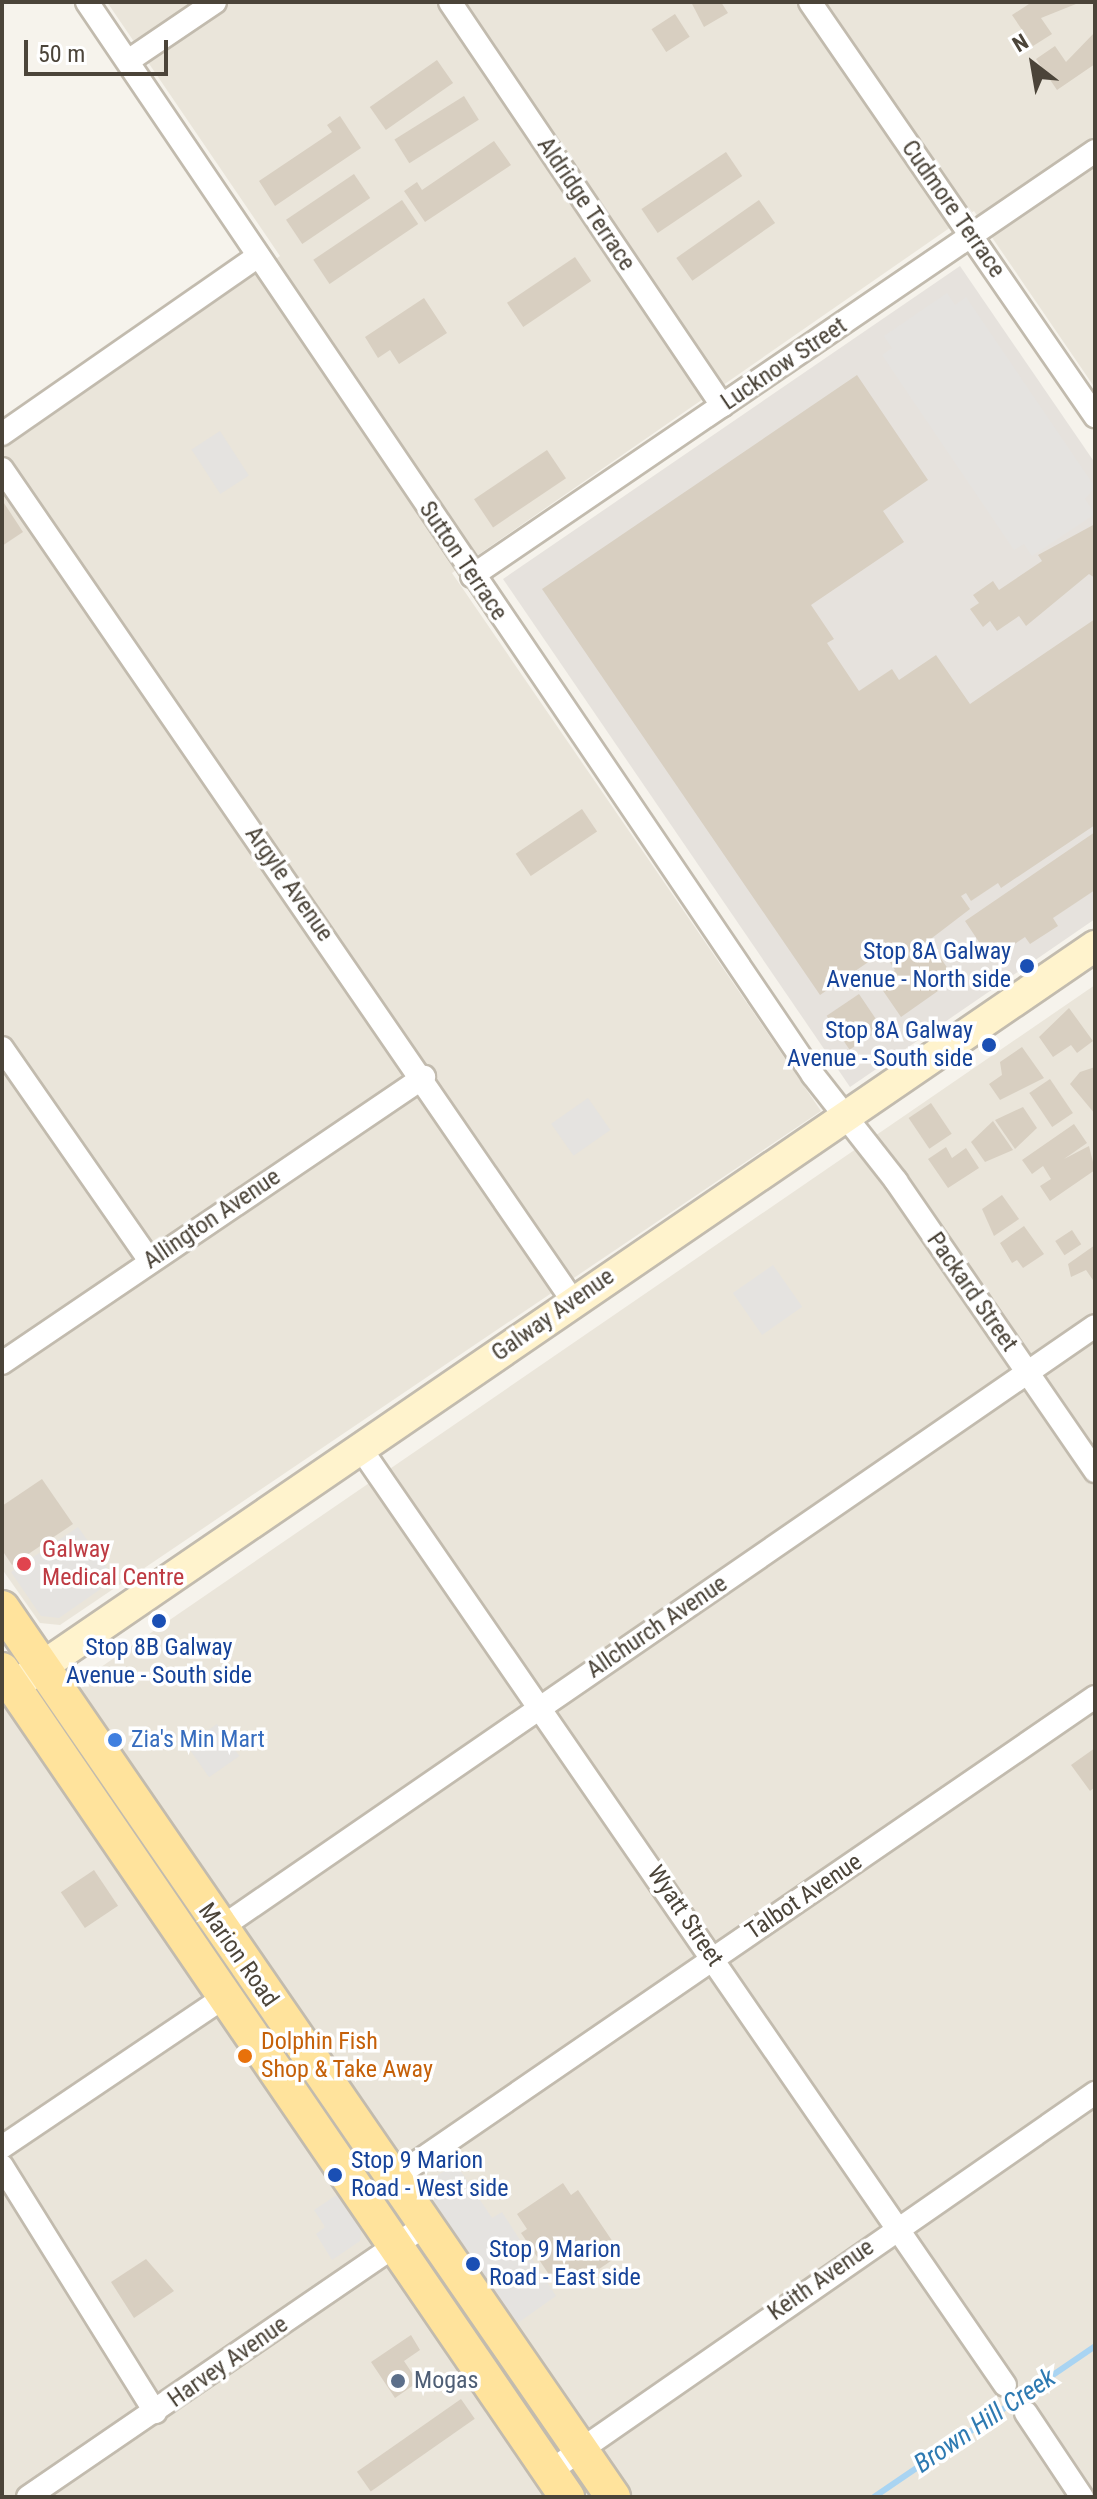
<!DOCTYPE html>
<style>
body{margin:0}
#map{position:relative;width:1097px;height:2499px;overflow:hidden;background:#f6f3ec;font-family:"Roboto Condensed",sans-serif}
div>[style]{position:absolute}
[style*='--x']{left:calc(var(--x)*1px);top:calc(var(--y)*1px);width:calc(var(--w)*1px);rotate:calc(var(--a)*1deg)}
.residential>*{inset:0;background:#eae5da}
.industrial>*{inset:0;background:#e6e2dd}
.parking>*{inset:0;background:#e5e3e0;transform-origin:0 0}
.stream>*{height:6px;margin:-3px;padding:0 3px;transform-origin:3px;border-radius:3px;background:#a9d4f2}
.building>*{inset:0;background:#d8cfc1;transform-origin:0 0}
.roads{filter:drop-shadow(2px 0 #c2bbae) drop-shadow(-2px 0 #c2bbae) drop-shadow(0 2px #c2bbae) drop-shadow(0 -2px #c2bbae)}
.street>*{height:22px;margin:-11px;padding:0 11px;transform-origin:11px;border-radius:11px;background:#fff}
.secondary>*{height:30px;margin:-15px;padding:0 15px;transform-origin:15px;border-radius:15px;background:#fff3cd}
.primary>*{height:34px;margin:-17px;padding:0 17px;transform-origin:17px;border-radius:17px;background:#ffe39c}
.dots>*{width:22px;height:22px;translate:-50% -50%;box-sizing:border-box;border:4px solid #fff;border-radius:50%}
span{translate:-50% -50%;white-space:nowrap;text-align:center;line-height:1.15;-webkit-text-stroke:7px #fff;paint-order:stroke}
.street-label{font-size:24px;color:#4b4439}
.transit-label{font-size:24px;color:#164399}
.right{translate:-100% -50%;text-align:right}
.left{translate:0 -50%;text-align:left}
.health-label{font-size:24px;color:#be3a42}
.shop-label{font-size:24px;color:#366cbe}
.food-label{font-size:24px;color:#c56008}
.service-label{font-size:24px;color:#4e5e75}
.water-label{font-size:26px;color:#2e7ab2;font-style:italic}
.frame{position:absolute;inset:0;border:4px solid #4b4439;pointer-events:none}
.north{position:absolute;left:993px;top:24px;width:80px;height:80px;-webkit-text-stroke:6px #fff;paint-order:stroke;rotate:329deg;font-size:22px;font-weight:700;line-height:32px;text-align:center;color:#4b4439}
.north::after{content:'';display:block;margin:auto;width:28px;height:36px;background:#4b4439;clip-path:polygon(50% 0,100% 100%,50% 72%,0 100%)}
.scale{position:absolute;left:24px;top:40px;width:144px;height:36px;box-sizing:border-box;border:4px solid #4b4439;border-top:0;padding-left:10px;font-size:24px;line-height:28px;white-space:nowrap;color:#4b4439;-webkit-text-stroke:6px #fff;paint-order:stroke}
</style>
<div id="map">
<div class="residential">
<div style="clip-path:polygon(107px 2px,1095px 2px,1095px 388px,974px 211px,452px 573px,821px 1111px,60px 1625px,40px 1623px,2px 1569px,2px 447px,280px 256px)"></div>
<div style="clip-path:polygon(1095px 985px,1095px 2497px,633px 2497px,80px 1691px,85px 1678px)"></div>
<div style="clip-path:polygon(2px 1703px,197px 1986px,548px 2497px,2px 2497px)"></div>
</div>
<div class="industrial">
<div style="clip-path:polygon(960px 266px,1095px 463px,1095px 919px,850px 1087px,503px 579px)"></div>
</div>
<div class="parking">
<div style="clip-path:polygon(947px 293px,955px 305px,966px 297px,1095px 487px,1085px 499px,1095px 514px,1032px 556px,1024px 544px,1014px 550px,882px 355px,892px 348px,884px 336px)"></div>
<div style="left:220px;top:431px;width:53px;height:34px;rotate:57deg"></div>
<div style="left:588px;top:1098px;width:39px;height:45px;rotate:55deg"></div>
<div style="left:773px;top:1265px;width:51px;height:49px;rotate:55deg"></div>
<div style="clip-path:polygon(78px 1527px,115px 1579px,59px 1618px,41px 1616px,11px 1572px)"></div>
<div style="left:217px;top:1724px;width:39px;height:37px;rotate:55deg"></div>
<div style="clip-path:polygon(456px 2164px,492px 2218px,502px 2212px,556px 2296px,515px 2325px,427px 2196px,430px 2180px)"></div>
<div style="clip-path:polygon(341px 2192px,362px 2224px,360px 2241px,332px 2260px,316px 2234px,325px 2227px,314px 2210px)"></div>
</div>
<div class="stream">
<div style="--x:874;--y:2497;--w:268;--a:-34.3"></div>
</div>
<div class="building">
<div style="clip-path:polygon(691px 2px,721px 2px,728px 13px,704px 27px)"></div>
<div style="clip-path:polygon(1032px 2px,1081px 2px,1041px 18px,1052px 34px,1033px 46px,1012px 15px)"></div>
<div style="left:675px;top:14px;width:27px;height:28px;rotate:57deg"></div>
<div style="clip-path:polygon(1095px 32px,1095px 64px,1057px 90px,1036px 59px,1055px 46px,1066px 62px)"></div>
<div style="left:437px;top:60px;width:28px;height:82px;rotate:55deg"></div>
<div style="left:464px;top:96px;width:28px;height:82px;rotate:58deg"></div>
<div style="clip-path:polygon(340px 116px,361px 148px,275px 206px,259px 181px,332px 132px,327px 125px)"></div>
<div style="clip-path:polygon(494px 141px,511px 165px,425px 222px,404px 191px,417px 182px,422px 190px)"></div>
<div style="left:726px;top:152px;width:29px;height:102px;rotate:56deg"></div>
<div style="left:354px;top:174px;width:29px;height:82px;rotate:56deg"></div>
<div style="left:402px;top:200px;width:29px;height:107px;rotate:56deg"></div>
<div style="left:759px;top:200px;width:28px;height:101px;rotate:55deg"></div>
<div style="left:575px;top:257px;width:29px;height:82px;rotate:56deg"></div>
<div style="clip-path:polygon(424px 298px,447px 333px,399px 364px,390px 350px,378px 358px,365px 337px)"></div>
<div style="clip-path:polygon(857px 375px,928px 480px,883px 511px,904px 542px,811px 605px,834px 639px,827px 643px,859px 691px,892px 669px,899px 680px,936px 655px,970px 704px,1095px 619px,1095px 825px,1001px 888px,998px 883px,971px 901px,966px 893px,961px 896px,970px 909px,915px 951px,931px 944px,955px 979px,901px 1017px,877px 982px,895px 970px,883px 952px,820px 995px,542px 589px)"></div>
<div style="left:547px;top:450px;width:34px;height:88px;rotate:56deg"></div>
<div style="clip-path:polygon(2px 500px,23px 532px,2px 546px)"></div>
<div style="clip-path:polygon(1095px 524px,1095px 578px,1089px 574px,1026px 626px,1019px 616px,997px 631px,990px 621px,983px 627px,970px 609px,979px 603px,973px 595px,993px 581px,999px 590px,1042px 561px,1038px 555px)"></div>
<div style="left:582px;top:809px;width:27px;height:80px;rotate:56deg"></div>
<div style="clip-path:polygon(1095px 832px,1095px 890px,1053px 918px,1058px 926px,1030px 944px,1025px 937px,991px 960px,965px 921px)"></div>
<div style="left:859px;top:994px;width:41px;height:39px;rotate:56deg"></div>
<div style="clip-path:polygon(1069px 1008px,1093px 1041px,1077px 1053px,1071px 1045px,1053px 1057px,1039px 1037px)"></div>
<div style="clip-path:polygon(1022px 1047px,1044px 1078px,1000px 1100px,989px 1084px,1002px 1075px,1000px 1062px)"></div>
<div style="clip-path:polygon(1095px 1067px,1095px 1114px,1070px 1084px,1080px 1072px)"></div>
<div style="left:1050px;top:1079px;width:41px;height:25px;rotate:56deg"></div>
<div style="left:931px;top:1103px;width:37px;height:27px;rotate:56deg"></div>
<div style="clip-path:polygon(1023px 1107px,1037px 1128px,1015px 1149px,995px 1120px)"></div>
<div style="clip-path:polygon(993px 1121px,1013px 1150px,985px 1162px,971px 1142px)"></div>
<div style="clip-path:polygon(1074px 1124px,1087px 1143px,1064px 1159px,1089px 1146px,1095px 1170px,1050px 1201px,1040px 1186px,1051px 1179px,1043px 1166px,1032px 1174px,1022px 1160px)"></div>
<div style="clip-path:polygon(946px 1147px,952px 1158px,966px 1148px,979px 1168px,948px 1188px,928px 1159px)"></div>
<div style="clip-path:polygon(1002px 1195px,1019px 1219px,994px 1236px,982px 1209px)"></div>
<div style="clip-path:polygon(1024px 1226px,1044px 1254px,1023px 1268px,1017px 1260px,1012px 1263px,1000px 1243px)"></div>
<div style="left:1072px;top:1230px;width:17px;height:20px;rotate:57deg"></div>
<div style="clip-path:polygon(1095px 1245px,1095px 1283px,1086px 1270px,1071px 1277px,1068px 1264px)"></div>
<div style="clip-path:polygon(42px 1479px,73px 1524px,12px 1565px,2px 1550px,2px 1506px)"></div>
<div style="clip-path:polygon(1095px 1748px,1095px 1787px,1090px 1791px,1071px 1765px)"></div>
<div style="left:94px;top:1870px;width:43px;height:40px;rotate:56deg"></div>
<div style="clip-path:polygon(563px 2183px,571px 2195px,578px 2190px,621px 2254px,573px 2287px,561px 2268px,550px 2276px,521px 2233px,527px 2229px,517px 2214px)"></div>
<div style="clip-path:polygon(146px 2259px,174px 2291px,134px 2318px,111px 2282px)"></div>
<div style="clip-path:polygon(411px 2335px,420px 2350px,404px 2361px,418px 2382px,395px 2398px,371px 2362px)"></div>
<div style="left:461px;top:2399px;width:24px;height:127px;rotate:55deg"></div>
</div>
<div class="roads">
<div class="street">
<div style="--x:87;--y:2;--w:1296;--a:55.92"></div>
<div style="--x:813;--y:1075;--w:135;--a:51.9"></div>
<div style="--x:896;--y:1181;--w:352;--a:55.5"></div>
<div style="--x:450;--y:2;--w:487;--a:56"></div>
<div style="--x:810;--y:2;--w:503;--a:55.46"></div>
<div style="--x:128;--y:61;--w:105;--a:-34.1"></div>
<div style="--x:2;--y:434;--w:312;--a:-34.8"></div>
<div style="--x:2;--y:469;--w:1009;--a:55.54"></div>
<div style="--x:472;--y:576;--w:754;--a:-34.3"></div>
<div style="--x:2;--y:1048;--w:259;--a:55.2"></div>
<div style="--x:2;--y:1363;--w:510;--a:-34.13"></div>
<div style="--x:361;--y:1449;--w:1136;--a:55.47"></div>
<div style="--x:219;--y:1929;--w:1063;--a:-34.54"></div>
<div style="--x:2;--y:2147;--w:270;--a:-34"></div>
<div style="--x:2;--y:2166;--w:290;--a:58.1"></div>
<div style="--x:394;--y:2178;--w:850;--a:-34.46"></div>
<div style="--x:1026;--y:2413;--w:101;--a:56.3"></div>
<div style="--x:549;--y:2472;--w:665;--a:-34.77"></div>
<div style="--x:28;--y:2497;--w:483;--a:-34.4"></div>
</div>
<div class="secondary">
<div style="--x:24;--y:1679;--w:1298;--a:-34.39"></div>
</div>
<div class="primary">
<div style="--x:2;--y:1608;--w:1079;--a:55.5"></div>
<div style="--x:2;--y:1670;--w:1002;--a:55.66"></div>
</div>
</div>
<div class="dots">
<div style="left:1027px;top:966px;background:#1a4fb4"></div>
<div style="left:989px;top:1045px;background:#1a4fb4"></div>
<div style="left:24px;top:1564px;background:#e0444e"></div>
<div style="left:159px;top:1621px;background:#1a4fb4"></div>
<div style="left:115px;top:1740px;background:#3f7fe0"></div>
<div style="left:245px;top:2056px;background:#e8710a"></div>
<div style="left:335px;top:2175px;background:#1a4fb4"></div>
<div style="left:473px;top:2264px;background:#1a4fb4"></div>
<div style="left:398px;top:2381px;background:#5c6f8a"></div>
</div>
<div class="street-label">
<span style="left:586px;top:204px;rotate:56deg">Aldridge Terrace</span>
<span style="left:953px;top:209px;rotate:55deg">Cudmore Terrace</span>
<span style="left:784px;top:364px;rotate:-34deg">Lucknow Street</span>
<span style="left:463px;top:561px;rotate:56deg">Sutton Terrace</span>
<span style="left:289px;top:884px;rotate:55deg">Argyle Avenue</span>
<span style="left:212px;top:1219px;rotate:-34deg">Allington Avenue</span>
<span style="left:972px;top:1292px;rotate:55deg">Packard Street</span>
<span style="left:553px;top:1315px;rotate:-35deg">Galway Avenue</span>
<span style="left:657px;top:1627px;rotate:-34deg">Allchurch Avenue</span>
<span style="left:804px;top:1897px;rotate:-34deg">Talbot Avenue</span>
<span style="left:685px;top:1916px;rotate:56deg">Wyatt Street</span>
<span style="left:238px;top:1955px;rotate:55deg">Marion Road</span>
<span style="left:821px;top:2280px;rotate:-35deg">Keith Avenue</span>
<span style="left:228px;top:2362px;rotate:-35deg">Harvey Avenue</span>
</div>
<div class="transit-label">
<span class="right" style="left:1011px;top:966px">Stop 8A Galway<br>Avenue - North side</span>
<span class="right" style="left:973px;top:1045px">Stop 8A Galway<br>Avenue - South side</span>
<span style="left:159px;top:1662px">Stop 8B Galway<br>Avenue - South side</span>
<span class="left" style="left:351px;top:2175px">Stop 9 Marion<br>Road - West side</span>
<span class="left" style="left:489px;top:2264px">Stop 9 Marion<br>Road - East side</span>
</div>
<div class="health-label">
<span class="left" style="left:42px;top:1564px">Galway<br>Medical Centre</span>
</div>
<div class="shop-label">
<span class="left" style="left:131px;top:1740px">Zia's Min Mart</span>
</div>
<div class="food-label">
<span class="left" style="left:261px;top:2056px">Dolphin Fish<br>Shop &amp; Take Away</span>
</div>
<div class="service-label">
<span class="left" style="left:414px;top:2381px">Mogas</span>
</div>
<div class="water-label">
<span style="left:985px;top:2421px;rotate:-34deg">Brown Hill Creek</span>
</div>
<div class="frame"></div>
<div class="north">N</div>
<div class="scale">50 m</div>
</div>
